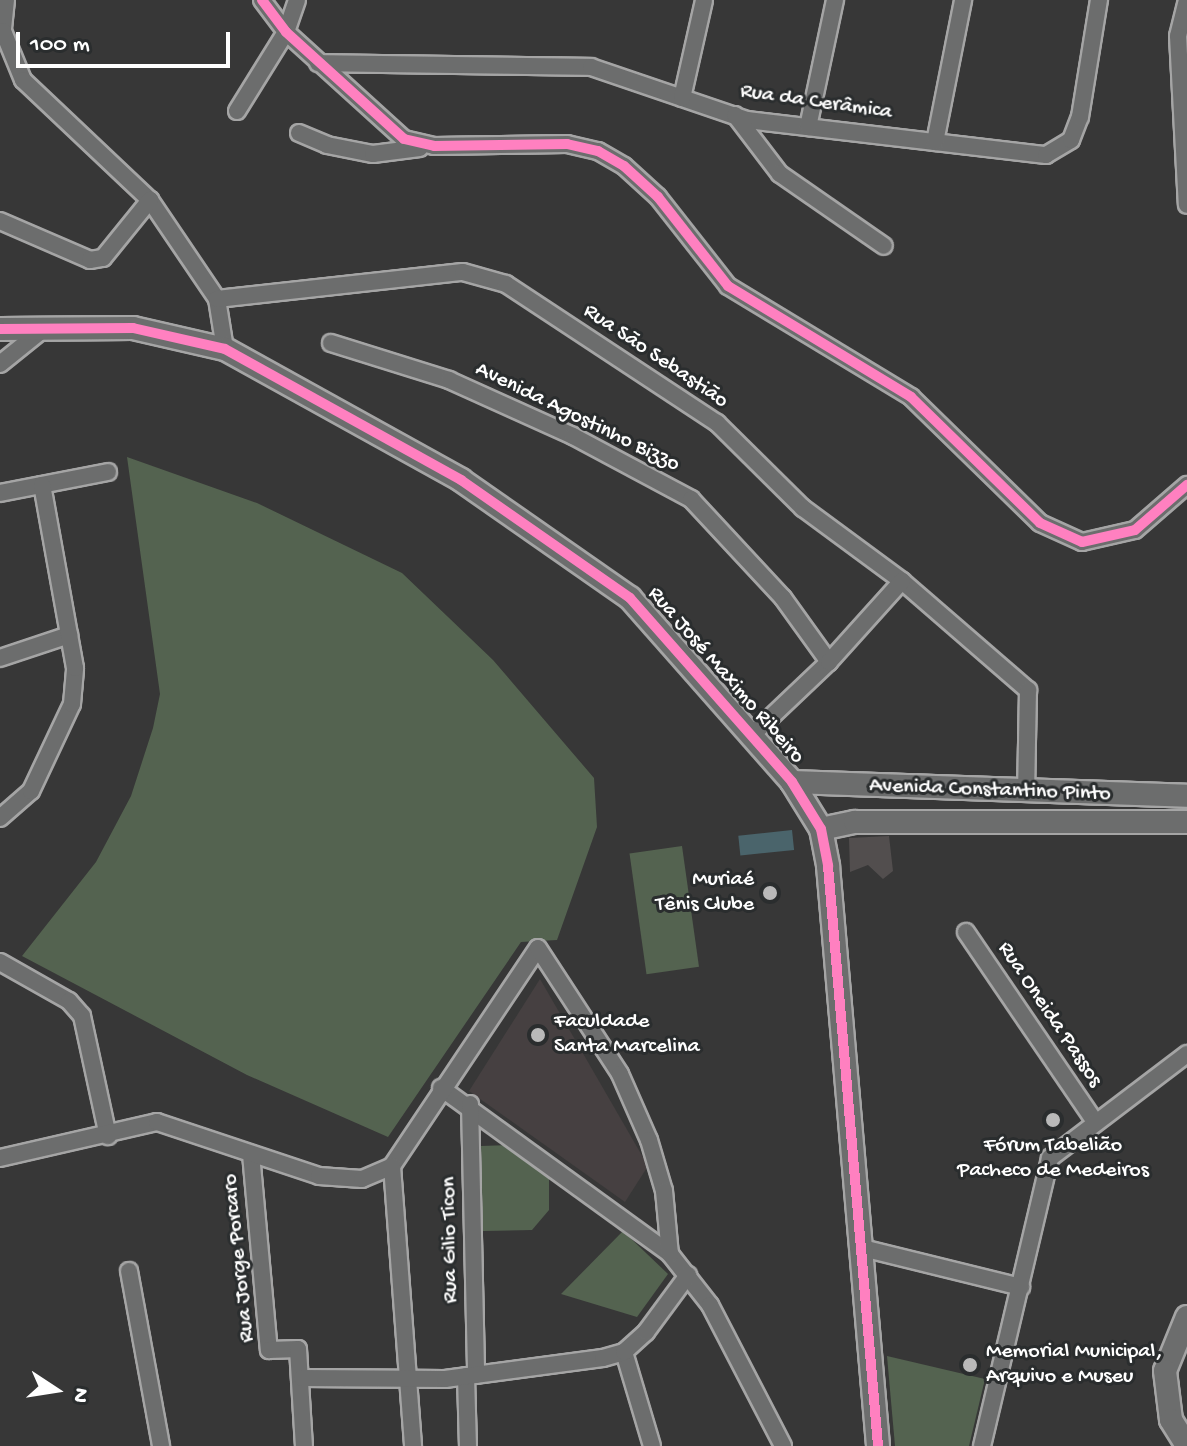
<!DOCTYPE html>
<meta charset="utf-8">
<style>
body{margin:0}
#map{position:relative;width:1187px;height:1446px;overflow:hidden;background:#373737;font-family:"Gochi Hand",sans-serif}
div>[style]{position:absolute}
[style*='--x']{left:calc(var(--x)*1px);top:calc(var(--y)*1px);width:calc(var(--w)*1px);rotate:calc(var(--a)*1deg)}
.built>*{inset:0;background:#464041}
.green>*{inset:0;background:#546350;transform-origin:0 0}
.water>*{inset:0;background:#4a646b;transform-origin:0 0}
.building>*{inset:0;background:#524e4e}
.roads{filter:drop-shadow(2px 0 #a5a5a5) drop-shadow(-2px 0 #a5a5a5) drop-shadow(0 2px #a5a5a5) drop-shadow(0 -2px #a5a5a5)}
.street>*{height:16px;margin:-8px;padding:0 8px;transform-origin:8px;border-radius:8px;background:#6c6d6d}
.secondary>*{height:22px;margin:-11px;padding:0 11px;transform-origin:11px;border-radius:11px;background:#6c6d6d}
.cycleway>*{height:10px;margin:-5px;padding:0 5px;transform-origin:5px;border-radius:5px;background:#ff80c0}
.dots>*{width:22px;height:22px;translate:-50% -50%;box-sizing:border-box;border:4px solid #2a2d2e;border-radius:50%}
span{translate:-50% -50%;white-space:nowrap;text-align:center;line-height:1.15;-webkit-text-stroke:6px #2a2d2e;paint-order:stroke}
.street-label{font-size:22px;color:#fff}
.poi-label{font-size:22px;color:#fff}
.right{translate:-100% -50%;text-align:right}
.left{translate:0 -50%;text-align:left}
.north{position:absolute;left:16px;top:1350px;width:80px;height:80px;-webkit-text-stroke:6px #2a2d2e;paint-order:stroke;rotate:102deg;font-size:22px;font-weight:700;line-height:32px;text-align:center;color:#fff}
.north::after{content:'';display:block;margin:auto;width:28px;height:36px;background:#fff;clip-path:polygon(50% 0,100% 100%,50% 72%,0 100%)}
.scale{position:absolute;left:16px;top:32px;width:214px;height:36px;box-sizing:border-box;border:4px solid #fff;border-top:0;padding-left:10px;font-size:24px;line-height:28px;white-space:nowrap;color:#fff;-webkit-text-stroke:6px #2a2d2e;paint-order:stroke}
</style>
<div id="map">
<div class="built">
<div style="clip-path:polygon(540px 979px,648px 1166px,625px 1202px,469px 1091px)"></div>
</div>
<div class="green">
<div style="clip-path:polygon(127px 457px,257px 503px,402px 573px,493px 660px,594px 778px,597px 827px,557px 940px,521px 942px,388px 1137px,247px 1075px,22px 956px,96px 862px,131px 796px,153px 728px,160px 694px)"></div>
<div style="left:682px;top:846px;width:122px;height:53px;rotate:82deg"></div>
<div style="clip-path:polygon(511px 1145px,549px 1173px,549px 1210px,532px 1230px,483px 1231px,481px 1146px)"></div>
<div style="clip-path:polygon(623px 1231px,668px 1274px,637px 1317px,561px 1294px)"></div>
<div style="clip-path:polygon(887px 1356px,985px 1379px,969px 1446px,895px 1446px)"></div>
</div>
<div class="water">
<div style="left:792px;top:830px;width:20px;height:54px;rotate:84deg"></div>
</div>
<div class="building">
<div style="clip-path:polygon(889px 836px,893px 871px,883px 879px,868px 865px,850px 872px,849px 838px)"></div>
</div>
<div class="roads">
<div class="street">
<div style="--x:6;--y:0;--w:31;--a:96"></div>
<div style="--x:3;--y:31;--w:53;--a:67.8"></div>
<div style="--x:23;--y:80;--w:175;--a:43.4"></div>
<div style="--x:150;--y:200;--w:120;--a:55.9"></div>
<div style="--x:217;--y:299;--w:51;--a:80.9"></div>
<div style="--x:262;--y:0;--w:40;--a:53"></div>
<div style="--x:286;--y:32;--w:159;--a:42.2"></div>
<div style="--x:404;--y:139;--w:31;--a:13"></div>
<div style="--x:434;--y:146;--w:133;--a:-0.9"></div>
<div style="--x:567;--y:144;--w:32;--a:13"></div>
<div style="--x:598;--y:151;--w:30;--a:30"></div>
<div style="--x:624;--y:166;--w:46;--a:42.4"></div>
<div style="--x:658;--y:197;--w:113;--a:51.8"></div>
<div style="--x:728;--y:286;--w:214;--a:31.2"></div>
<div style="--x:911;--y:397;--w:180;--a:44.3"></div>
<div style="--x:1040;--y:523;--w:46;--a:24.3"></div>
<div style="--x:1082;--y:542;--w:54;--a:-12.8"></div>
<div style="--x:1135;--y:530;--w:69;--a:-40.9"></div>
<div style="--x:1187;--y:0;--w:37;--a:104"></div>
<div style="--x:1178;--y:36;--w:169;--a:87"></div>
<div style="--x:318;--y:63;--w:273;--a:0.8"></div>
<div style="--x:591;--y:67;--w:165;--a:18.8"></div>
<div style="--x:747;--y:120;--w:301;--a:6.7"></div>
<div style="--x:1046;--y:155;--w:29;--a:-31"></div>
<div style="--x:1071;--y:140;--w:25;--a:-69"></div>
<div style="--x:1080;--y:117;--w:119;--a:-80.8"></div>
<div style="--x:682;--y:98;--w:100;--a:-77.3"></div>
<div style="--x:237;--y:111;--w:93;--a:-58.2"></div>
<div style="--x:286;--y:32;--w:34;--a:-71"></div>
<div style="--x:735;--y:115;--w:74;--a:52.7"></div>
<div style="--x:780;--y:174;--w:126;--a:34.7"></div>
<div style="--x:808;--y:127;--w:130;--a:-78"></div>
<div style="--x:299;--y:133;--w:30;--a:23"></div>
<div style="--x:327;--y:145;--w:47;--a:11.1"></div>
<div style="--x:373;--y:154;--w:47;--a:-7.3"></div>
<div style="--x:935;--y:142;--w:145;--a:-78.8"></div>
<div style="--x:0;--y:221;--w:98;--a:23.4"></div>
<div style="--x:90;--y:260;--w:13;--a:-9"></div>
<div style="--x:103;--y:258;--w:75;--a:-51"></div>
<div style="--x:217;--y:299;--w:247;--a:-6.3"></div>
<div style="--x:463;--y:272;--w:45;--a:15.6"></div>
<div style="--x:506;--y:284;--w:253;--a:33.4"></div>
<div style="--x:717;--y:423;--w:121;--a:44.7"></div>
<div style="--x:803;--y:508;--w:123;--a:36.4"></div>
<div style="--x:902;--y:581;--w:167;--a:40.9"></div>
<div style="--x:1028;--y:690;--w:102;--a:91.1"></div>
<div style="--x:331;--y:343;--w:124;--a:17.4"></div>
<div style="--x:449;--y:380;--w:136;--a:24.3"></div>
<div style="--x:573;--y:436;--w:134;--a:28.1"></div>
<div style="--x:691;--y:499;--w:135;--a:47.1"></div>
<div style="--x:783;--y:598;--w:79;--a:54.3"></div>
<div style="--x:0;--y:364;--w:53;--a:-38.8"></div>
<div style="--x:0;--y:493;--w:110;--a:-11"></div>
<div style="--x:0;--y:658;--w:73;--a:-18.4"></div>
<div style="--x:752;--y:735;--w:106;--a:-43.5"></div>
<div style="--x:829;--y:662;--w:109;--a:-48"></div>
<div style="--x:0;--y:818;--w:41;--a:-41.1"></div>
<div style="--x:31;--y:791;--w:96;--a:-64.8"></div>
<div style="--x:72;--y:704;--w:36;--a:-85"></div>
<div style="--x:75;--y:668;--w:186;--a:-100.2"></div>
<div style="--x:966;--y:932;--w:230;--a:55.8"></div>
<div style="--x:0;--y:962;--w:79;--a:29.5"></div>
<div style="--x:69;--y:1001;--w:20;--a:49"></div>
<div style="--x:82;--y:1016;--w:123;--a:77.8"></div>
<div style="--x:441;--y:1088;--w:283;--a:35.9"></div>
<div style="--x:670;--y:1254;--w:65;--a:51.9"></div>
<div style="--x:710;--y:1305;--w:159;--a:62.6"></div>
<div style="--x:470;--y:1104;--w:271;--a:88.7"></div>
<div style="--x:251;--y:1154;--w:197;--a:84.8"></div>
<div style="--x:269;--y:1350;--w:29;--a:-2"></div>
<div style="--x:298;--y:1349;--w:97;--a:86.5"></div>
<div style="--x:0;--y:1158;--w:161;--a:-12.9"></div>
<div style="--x:157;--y:1122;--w:171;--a:18.4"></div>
<div style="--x:319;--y:1176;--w:43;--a:4"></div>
<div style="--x:362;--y:1179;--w:33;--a:-23"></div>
<div style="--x:392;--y:1166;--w:262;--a:-56.2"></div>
<div style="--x:538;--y:948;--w:150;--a:56.9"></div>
<div style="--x:620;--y:1074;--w:72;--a:66.3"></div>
<div style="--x:649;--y:1140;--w:53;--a:73.6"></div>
<div style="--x:664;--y:1191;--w:63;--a:84.6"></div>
<div style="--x:392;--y:1166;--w:281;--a:85.7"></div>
<div style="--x:862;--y:1248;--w:164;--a:13.8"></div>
<div style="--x:129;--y:1271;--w:178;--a:79.6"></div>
<div style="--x:624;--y:1352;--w:98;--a:73.4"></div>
<div style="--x:466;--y:1376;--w:70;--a:88.4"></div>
<div style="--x:302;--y:1378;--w:143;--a:0.4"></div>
<div style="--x:445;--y:1379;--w:159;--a:-7.6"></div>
<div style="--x:603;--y:1358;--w:22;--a:-16"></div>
<div style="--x:624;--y:1352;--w:30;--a:-42"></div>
<div style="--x:646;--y:1332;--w:71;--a:-53.6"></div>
<div style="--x:982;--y:1446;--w:296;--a:-76.7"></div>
<div style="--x:1050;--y:1158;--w:172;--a:-37.2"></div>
</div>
<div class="secondary">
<div style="--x:0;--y:329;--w:133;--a:-0.4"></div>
<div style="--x:133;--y:328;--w:94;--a:12.9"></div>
<div style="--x:225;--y:349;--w:270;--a:29"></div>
<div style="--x:461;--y:480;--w:206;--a:34.9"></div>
<div style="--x:630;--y:598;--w:245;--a:48.6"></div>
<div style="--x:792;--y:782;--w:55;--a:58.3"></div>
<div style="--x:821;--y:829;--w:38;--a:79"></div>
<div style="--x:828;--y:866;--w:582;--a:85.07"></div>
<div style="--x:792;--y:782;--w:395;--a:2"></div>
<div style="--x:821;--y:829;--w:35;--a:-12"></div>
<div style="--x:855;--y:822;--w:332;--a:0"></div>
<div style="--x:1187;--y:1317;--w:58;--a:112.2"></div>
<div style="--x:1165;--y:1371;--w:49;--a:83"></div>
<div style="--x:1171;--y:1420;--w:31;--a:58"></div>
</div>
</div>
<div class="cycleway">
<div style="--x:262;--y:0;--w:40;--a:53"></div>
<div style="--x:286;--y:32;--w:159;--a:42.2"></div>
<div style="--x:404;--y:139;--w:31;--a:13"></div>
<div style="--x:434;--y:146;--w:133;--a:-0.9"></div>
<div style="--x:567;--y:144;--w:32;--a:13"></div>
<div style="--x:598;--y:151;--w:30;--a:30"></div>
<div style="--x:624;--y:166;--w:46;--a:42.4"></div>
<div style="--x:658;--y:197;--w:113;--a:51.8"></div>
<div style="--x:728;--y:286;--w:214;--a:31.2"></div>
<div style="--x:911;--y:397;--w:180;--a:44.3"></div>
<div style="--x:1040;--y:523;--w:46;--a:24.3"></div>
<div style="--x:1082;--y:542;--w:54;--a:-12.8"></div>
<div style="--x:1135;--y:530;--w:69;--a:-40.9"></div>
<div style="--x:0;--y:329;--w:133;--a:-0.4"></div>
<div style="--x:133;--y:328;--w:94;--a:12.9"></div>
<div style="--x:225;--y:349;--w:270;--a:29"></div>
<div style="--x:461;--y:480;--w:206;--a:34.9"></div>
<div style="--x:630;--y:598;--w:245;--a:48.6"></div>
<div style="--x:792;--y:782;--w:55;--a:58.3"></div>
<div style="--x:821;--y:829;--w:38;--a:79"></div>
<div style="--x:828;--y:866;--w:582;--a:85.07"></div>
</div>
<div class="dots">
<div style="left:770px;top:893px;background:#b9b9b9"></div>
<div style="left:538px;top:1035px;background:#b9b9b9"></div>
<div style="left:1053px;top:1120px;background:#b9b9b9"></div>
<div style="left:970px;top:1365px;background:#b9b9b9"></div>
</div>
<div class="street-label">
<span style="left:816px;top:103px;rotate:8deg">Rua da Cerâmica</span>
<span style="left:655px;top:357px;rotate:34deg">Rua São Sebastião</span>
<span style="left:577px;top:418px;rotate:26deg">Avenida Agostinho Bizzo</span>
<span style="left:725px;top:676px;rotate:49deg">Rua José Maximo Ribeiro</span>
<span style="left:990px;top:791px;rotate:2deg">Avenida Constantino Pinto</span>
<span style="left:1049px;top:1015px;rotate:56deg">Rua Oneida Passos</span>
<span style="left:451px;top:1240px;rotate:-91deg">Rua Gilio Ticon</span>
<span style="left:240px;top:1258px;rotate:-96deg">Rua Jorge Porcaro</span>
</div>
<div class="poi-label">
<span class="right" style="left:754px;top:893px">Muriaé<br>Tênis Clube</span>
<span class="left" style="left:554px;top:1035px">Faculdade<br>Santa Marcelina</span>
<span style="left:1053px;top:1159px">Fórum Tabelião<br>Pacheco de Medeiros</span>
<span class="left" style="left:986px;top:1365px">Memorial Municipal,<br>Arquivo e Museu</span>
</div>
<div class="north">N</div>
<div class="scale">100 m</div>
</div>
